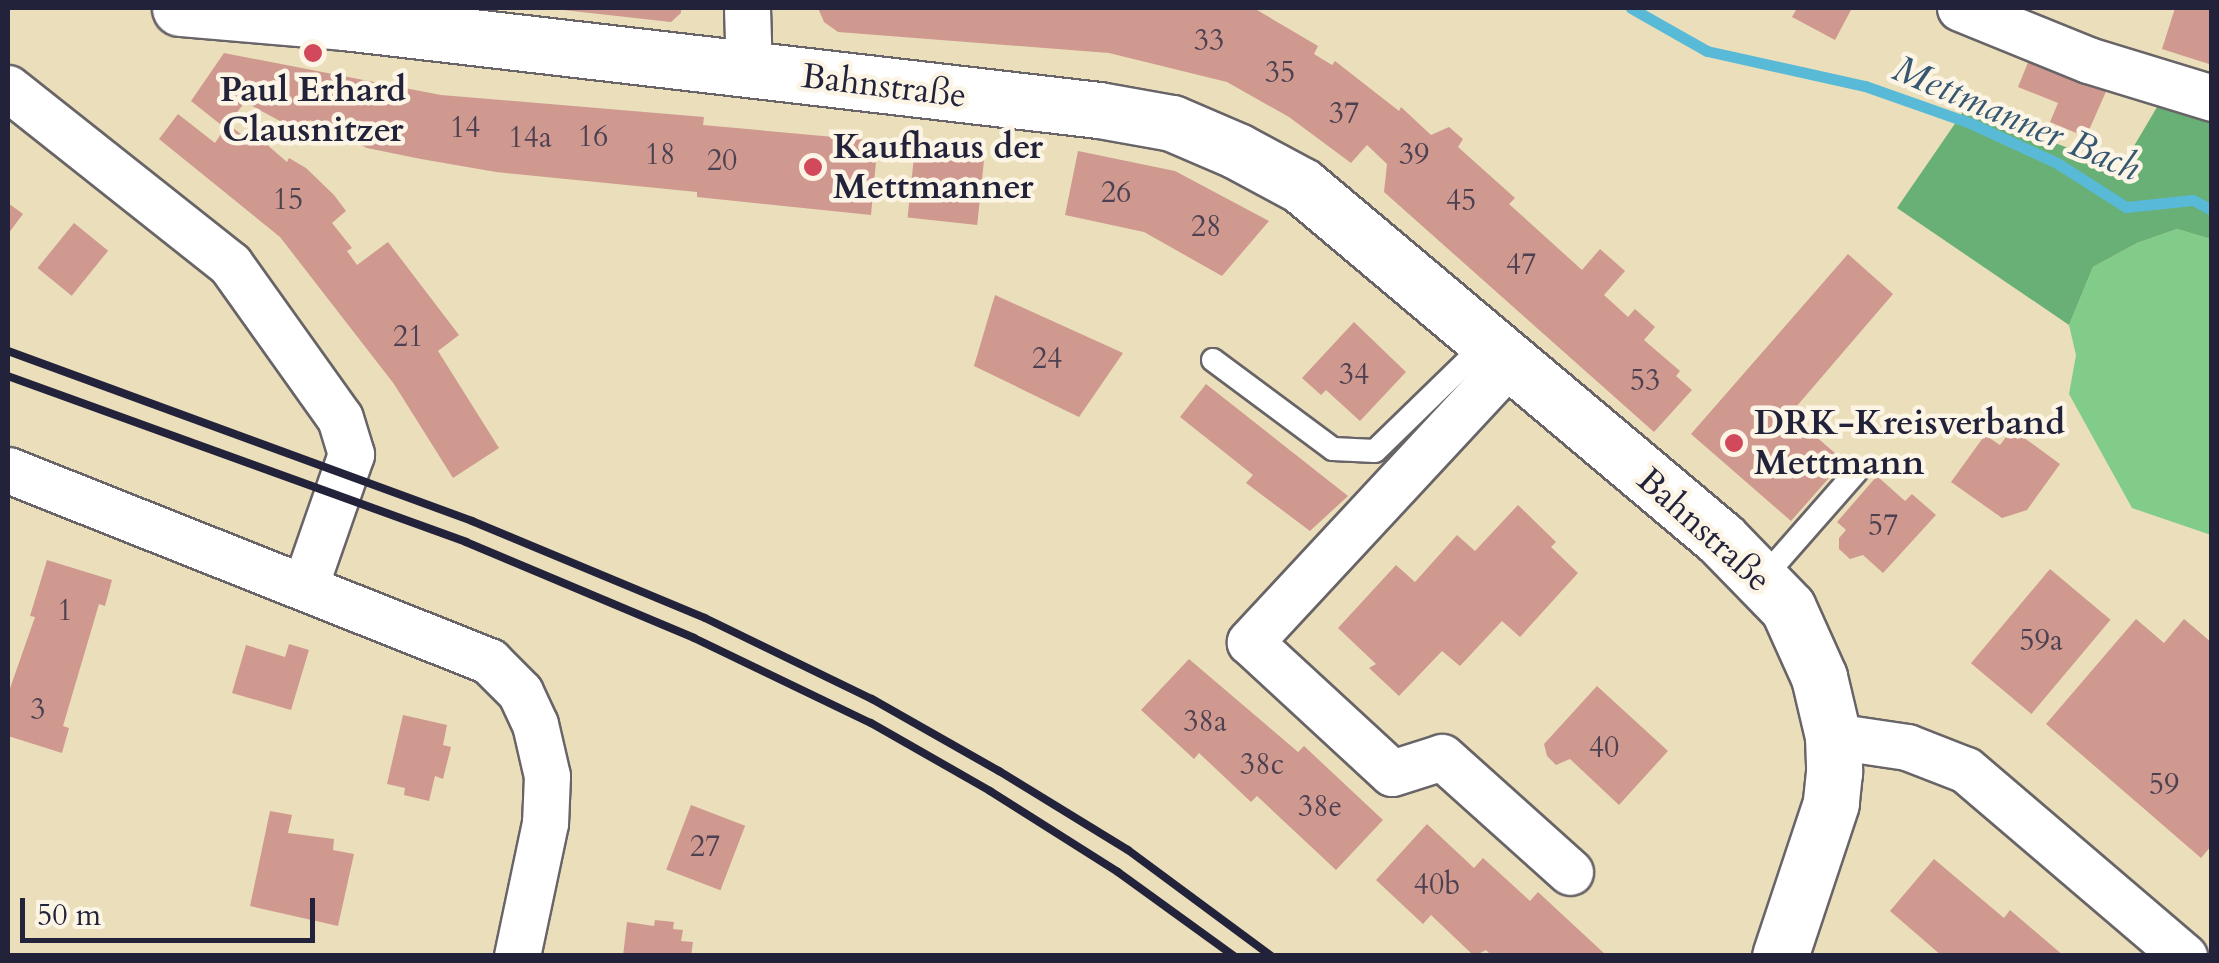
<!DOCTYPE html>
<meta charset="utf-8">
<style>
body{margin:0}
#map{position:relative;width:2219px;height:963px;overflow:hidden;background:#eadfba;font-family:Cardo,serif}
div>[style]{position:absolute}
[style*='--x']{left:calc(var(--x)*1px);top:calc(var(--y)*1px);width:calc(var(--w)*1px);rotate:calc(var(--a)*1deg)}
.green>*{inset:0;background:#81cc89}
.forest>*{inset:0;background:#68b075}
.stream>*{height:11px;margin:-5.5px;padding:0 5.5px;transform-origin:5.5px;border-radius:5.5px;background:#59bad8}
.building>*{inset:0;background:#cf9990;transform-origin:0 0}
.roads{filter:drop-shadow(2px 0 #686467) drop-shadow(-2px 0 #686467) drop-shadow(0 2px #686467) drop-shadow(0 -2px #686467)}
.service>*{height:22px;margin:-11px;padding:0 11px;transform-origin:11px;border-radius:11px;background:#fff}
.minor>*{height:45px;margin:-22.5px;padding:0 22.5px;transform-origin:22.5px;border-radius:22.5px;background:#fff}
.tertiary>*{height:55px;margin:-27.5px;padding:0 27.5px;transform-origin:27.5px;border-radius:27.5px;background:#fff}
.rail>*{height:8px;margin:-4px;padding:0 4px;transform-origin:4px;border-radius:4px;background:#22223b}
.dots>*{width:28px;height:28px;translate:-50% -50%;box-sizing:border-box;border:5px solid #fcf5e5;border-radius:50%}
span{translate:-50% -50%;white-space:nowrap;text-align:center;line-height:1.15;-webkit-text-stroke:9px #fcf5e5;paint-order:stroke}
.number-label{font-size:30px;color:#4d4050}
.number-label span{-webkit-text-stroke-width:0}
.street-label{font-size:35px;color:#22223b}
.poi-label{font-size:35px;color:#22223b;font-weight:700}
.left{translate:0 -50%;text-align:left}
.water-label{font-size:38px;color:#355772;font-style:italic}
.frame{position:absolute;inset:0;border:10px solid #22223b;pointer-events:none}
.scale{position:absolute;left:20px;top:898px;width:295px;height:45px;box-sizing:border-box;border:5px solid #22223b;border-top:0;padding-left:12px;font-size:30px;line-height:35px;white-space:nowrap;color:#22223b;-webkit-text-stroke:8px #fcf5e5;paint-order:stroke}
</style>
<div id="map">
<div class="green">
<div style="clip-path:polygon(2177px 229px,2211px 239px,2211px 535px,2132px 508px,2069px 394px,2076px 355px,2069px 325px,2093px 267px,2137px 243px)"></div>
</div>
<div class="forest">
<div style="clip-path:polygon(2160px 102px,2211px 115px,2211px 239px,2177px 229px,2137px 243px,2093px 267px,2069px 325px,1897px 208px,1965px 109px,2121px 168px)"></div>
</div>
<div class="stream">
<div style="--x:1631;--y:8;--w:87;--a:29.5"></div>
<div style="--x:1707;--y:51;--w:162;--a:12.5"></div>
<div style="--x:1865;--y:86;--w:111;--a:19.4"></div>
<div style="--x:1970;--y:123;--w:96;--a:24.7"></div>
<div style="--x:2057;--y:163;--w:82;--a:32.5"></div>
<div style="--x:2126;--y:207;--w:67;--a:-6"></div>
<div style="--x:2193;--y:200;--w:21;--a:28"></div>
</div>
<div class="building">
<div style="clip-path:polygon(545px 8px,681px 8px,681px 13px,671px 22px)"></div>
<div style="clip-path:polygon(818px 8px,1257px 10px,1318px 46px,1314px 54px,1332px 65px,1335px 61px,1399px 111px,1401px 107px,1431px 135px,1449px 127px,1463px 139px,1458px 147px,1515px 198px,1509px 204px,1582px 270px,1600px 249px,1625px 271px,1604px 295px,1628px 317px,1635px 309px,1655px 327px,1644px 340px,1680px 371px,1676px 376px,1692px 390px,1654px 432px,1384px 192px,1387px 164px,1367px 145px,1351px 163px,1289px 117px,1227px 82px,1109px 53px,838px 32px,824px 22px)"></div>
<div style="clip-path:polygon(1797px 8px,1852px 8px,1835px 40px,1792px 17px)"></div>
<div style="clip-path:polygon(2175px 8px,2212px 8px,2212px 65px,2162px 49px)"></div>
<div style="clip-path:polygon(224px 53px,441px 95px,704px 117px,703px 125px,878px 141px,871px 215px,697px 197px,697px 192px,496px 172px,421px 159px,367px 148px,310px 120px,304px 134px,245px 102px,228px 124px,251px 142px,257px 136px,287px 162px,289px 158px,306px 168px,334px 195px,346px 211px,332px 223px,352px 248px,347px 251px,357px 265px,388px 242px,459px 335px,438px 351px,499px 448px,453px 478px,394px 384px,280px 237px,159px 139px,178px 114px,215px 143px,225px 128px,191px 101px)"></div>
<div style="clip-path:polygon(2031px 55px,2108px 87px,2086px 137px,2050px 122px,2058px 103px,2018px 87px)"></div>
<div style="left:915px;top:147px;width:70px;height:71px;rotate:6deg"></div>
<div style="clip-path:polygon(1078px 151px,1175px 171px,1269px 221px,1222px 276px,1144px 232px,1065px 215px)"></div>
<div style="clip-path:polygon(8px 203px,23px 214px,8px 234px)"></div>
<div style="left:74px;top:223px;width:44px;height:58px;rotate:39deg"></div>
<div style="clip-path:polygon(1848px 254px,1893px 294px,1790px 414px,1844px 461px,1791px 521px,1691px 434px)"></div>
<div style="clip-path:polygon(995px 295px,1123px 353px,1079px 417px,974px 366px)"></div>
<div style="clip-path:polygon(1354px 322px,1406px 372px,1360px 421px,1326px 390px,1321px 395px,1302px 378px)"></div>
<div style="clip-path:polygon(1206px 384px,1348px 496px,1310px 531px,1246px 483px,1253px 475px,1180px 417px)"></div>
<div style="clip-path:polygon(2012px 429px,2060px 464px,2027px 510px,2002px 518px,1951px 482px,1985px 435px,2000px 445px)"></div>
<div style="clip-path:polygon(1877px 476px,1905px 501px,1912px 494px,1936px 515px,1883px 573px,1863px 555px,1850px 559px,1839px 549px,1839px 538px,1846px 530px,1837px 522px)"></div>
<div style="clip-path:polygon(1518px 505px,1556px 542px,1551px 547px,1578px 573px,1520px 637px,1502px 621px,1460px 666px,1442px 651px,1399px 696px,1369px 668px,1376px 664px,1338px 628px,1396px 565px,1415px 582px,1457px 535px,1475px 551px)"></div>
<div style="clip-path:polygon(47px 560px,112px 580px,105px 606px,99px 604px,63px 726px,69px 728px,62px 753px,8px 736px,8px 694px,35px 617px,30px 616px)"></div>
<div style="left:2050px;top:569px;width:79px;height:123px;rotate:40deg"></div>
<div style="clip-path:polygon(2136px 619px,2164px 643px,2184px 619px,2212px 643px,2212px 845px,2201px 858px,2046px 724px)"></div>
<div style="clip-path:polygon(289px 644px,309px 650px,291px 710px,232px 693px,246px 645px,285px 657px)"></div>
<div style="clip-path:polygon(1189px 659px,1298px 752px,1304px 746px,1383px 820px,1336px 870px,1257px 796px,1251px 802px,1199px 753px,1194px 759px,1141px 710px)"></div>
<div style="clip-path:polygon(1597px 686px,1668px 751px,1619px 805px,1570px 759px,1556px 765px,1547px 756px,1544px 744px)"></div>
<div style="clip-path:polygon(403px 715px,447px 725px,443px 745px,451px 747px,443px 779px,435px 776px,429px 801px,404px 795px,405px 788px,387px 784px)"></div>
<div style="left:691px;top:805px;width:58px;height:69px;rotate:21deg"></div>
<div style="clip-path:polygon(270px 811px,292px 815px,288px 833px,334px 839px,333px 850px,354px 854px,338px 926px,250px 906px)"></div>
<div style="clip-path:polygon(1427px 824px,1474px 868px,1483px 858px,1530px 901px,1538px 892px,1607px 956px,1492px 956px,1486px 950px,1474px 956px,1431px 915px,1423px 924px,1376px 880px)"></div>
<div style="clip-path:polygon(1934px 859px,2004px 918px,2010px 910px,2064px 956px,1942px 956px,1890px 911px)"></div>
<div style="clip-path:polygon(655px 920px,674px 922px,673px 929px,683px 930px,681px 941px,693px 942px,691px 956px,623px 956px,627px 922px,654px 926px)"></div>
</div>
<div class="roads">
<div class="service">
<div style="--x:1213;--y:360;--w:149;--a:36.6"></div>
<div style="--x:1333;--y:449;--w:42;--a:2.7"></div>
<div style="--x:1375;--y:451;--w:155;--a:-44.2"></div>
<div style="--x:1763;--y:578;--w:141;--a:-48.7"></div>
</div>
<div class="minor">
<div style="--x:747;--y:8;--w:62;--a:88.2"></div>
<div style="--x:1960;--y:8;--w:138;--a:22.1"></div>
<div style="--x:2088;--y:60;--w:130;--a:17"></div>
<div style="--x:8;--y:88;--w:283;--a:38.4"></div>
<div style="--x:230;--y:264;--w:189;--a:54.5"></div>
<div style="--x:340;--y:418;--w:38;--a:73"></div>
<div style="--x:351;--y:454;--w:140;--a:109.2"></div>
<div style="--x:1509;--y:363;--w:381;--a:132.9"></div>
<div style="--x:1250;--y:642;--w:193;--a:42.7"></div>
<div style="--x:1392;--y:773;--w:52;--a:-17.7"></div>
<div style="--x:1442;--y:757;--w:172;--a:41.9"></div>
<div style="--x:8;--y:470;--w:518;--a:21.66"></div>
<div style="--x:489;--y:661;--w:44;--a:45"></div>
<div style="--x:520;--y:692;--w:35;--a:65"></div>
<div style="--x:535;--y:724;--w:53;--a:77"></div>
<div style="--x:547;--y:776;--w:47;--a:92.4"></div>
<div style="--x:545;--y:823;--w:136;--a:101.9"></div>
<div style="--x:1833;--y:736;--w:75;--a:8.5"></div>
<div style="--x:1907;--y:747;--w:63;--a:21.3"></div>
<div style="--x:1966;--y:770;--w:287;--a:40.5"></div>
</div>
<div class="tertiary">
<div style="--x:180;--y:8;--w:165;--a:4.9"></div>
<div style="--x:344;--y:22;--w:760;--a:6.65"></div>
<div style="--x:1099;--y:110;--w:74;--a:10.1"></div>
<div style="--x:1172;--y:123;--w:71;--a:23.3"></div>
<div style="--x:1237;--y:151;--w:74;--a:28.3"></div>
<div style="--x:1302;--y:186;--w:548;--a:40.11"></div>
<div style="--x:1721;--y:539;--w:96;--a:45.8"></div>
<div style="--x:1788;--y:608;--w:76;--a:65.8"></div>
<div style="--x:1819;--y:677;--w:61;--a:76.7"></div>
<div style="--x:1833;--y:736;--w:36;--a:88"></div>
<div style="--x:1834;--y:772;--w:31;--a:96"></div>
<div style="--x:1831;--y:803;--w:161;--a:108.4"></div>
</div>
</div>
<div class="rail">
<div style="--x:8;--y:351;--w:494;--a:20.1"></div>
<div style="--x:472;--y:521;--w:252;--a:22.6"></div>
<div style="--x:705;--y:618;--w:186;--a:25.9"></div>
<div style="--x:872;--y:699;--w:146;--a:29.6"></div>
<div style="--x:999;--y:771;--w:151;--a:31.5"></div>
<div style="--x:1128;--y:850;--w:178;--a:36.5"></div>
<div style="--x:8;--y:376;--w:487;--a:19.9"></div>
<div style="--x:466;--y:542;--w:247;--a:22.8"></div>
<div style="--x:694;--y:638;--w:196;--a:25.7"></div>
<div style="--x:871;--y:723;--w:137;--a:29.7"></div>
<div style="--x:990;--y:791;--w:151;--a:32.3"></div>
<div style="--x:1118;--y:872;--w:143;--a:35.9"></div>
</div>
<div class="dots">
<div style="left:313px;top:53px;background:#d1495b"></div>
<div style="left:813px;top:167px;background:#d1495b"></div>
<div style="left:1734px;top:443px;background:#d1495b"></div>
</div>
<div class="number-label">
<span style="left:1209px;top:41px">33</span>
<span style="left:1280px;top:73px">35</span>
<span style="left:1344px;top:114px">37</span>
<span style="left:465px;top:128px">14</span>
<span style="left:593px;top:137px">16</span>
<span style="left:530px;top:138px">14a</span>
<span style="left:660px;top:155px">18</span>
<span style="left:1414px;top:155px">39</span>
<span style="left:722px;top:161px">20</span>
<span style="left:1116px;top:193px">26</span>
<span style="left:288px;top:200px">15</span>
<span style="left:1461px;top:201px">45</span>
<span style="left:1206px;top:227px">28</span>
<span style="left:1521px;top:265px">47</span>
<span style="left:408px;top:337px">21</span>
<span style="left:1047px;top:359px">24</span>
<span style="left:1354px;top:375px">34</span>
<span style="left:1645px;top:381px">53</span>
<span style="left:1883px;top:526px">57</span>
<span style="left:65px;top:611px">1</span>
<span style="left:2041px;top:641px">59a</span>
<span style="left:38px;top:710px">3</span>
<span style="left:1205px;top:722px">38a</span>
<span style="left:1604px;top:748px">40</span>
<span style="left:1262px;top:765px">38c</span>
<span style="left:2164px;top:785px">59</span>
<span style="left:1320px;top:807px">38e</span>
<span style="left:705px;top:847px">27</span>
<span style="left:1437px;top:885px">40b</span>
</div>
<div class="street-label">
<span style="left:884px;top:86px;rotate:7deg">Bahnstraße</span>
<span style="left:1704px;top:530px;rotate:42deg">Bahnstraße</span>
</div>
<div class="poi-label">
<span style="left:313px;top:110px">Paul Erhard<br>Clausnitzer</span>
<span class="left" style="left:833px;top:167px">Kaufhaus der<br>Mettmanner</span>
<span class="left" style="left:1754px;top:443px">DRK-Kreisverband<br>Mettmann</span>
</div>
<div class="water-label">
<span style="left:2016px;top:119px;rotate:23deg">Mettmanner Bach</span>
</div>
<div class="frame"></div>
<div class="scale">50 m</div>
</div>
